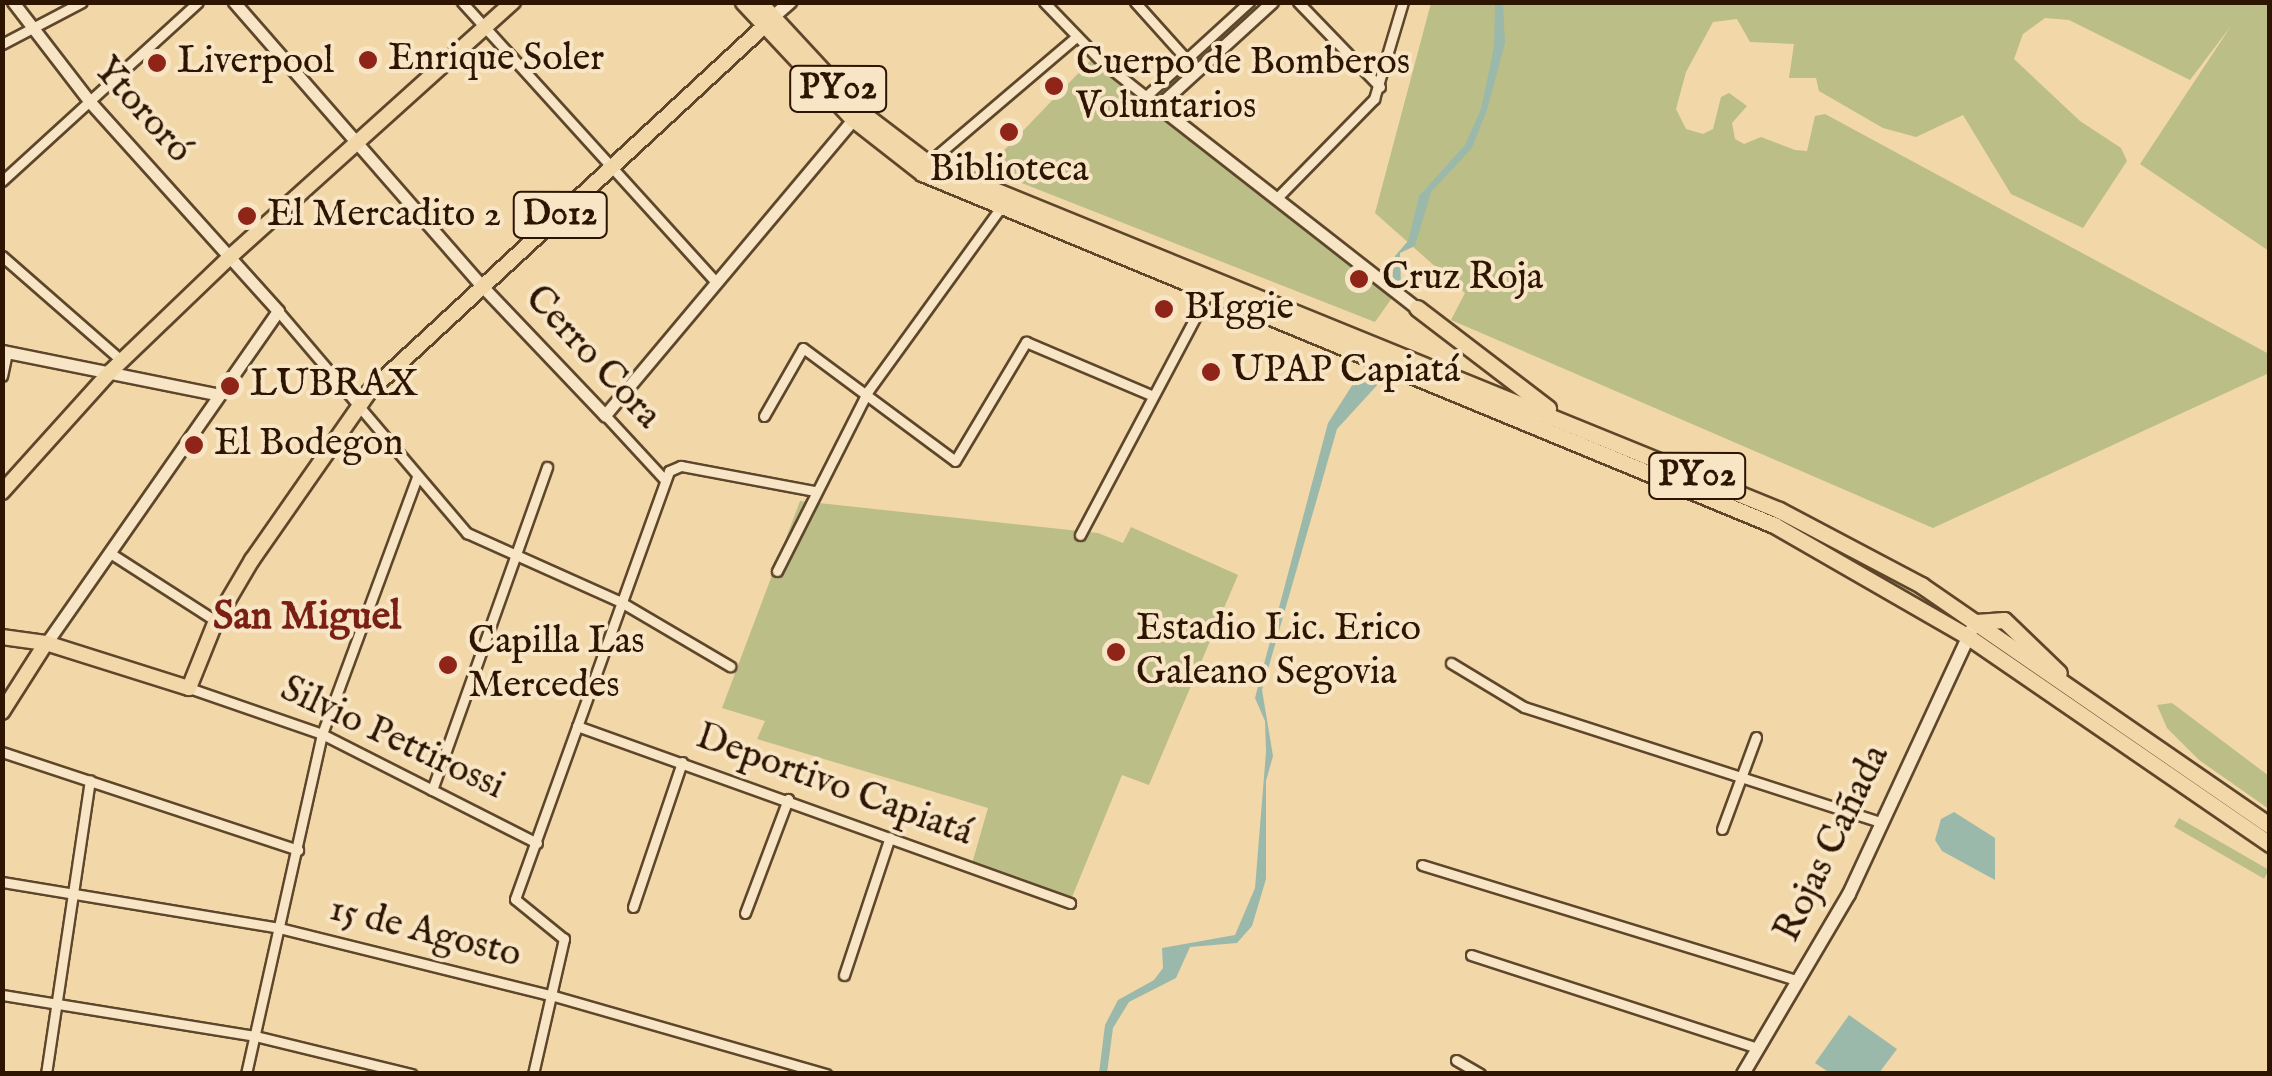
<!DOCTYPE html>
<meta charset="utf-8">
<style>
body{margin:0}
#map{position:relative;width:2272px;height:1076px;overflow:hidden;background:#f2d7a8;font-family:"IM FELL English",serif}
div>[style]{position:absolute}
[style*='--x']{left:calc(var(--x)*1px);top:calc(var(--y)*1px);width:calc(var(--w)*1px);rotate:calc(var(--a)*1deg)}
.green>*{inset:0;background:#bbbe87;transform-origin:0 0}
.water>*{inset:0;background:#9bb9ab}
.roads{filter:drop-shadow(2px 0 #5e462b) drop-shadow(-2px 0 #5e462b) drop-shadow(0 2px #5e462b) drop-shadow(0 -2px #5e462b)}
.minor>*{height:9px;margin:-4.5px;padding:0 4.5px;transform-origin:4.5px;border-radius:4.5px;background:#f7e5c6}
.tertiary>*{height:11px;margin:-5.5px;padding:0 5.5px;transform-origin:5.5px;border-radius:5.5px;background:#f7e5c6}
.secondary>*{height:12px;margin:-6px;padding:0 6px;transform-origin:6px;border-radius:6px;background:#f7e5c6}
.primary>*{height:14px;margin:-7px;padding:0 7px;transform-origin:7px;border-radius:7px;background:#f2d7a8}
.trunk>*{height:15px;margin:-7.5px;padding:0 7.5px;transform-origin:7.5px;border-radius:7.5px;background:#f2d7a8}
.dots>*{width:28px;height:28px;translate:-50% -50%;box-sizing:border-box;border:5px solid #f7e5c6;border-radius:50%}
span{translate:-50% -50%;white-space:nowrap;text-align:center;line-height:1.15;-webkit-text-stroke:8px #f7e5c6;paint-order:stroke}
.shield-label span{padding:2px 8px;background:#f7e5c6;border:2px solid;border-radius:8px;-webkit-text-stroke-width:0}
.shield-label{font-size:35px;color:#2d1501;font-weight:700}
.poi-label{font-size:38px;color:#2d1501}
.left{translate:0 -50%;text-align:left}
.street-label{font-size:38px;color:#2d1501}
.neighbourhood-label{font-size:40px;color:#7a1f14;font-weight:700}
.frame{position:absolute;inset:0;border:5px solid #2d1501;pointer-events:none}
</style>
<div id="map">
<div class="green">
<div style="clip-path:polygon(1431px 3px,2269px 3px,2269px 251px,2140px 164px,2231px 26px,2190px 80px,2069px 20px,2045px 18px,2023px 34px,2014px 59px,2080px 121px,2121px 148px,2127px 161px,2083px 228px,2011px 194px,1963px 115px,1916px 137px,1883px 128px,1819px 91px,1816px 78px,1789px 78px,1794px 44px,1750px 42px,1737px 19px,1713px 22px,1686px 72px,1676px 109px,1686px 129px,1703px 134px,1713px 129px,1721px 97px,1729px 93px,1747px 106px,1732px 123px,1735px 139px,1744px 144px,1761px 137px,1795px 150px,1807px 151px,1815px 116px,1825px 114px,2269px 354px,2269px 373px,1933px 528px,1451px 320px,1465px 293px,1375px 213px)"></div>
<div style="clip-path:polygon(1093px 58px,1394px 295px,1375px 322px,986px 169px)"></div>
<div style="clip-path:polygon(800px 501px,1098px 533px,1123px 543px,1131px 527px,1238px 575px,1149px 785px,1122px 775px,1070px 902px,971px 867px,988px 808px,757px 739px,765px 721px,722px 708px)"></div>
<div style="clip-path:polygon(2172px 703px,2269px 776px,2269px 809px,2199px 760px,2167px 728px,2157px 705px)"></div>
<div style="left:2179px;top:818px;width:104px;height:10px;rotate:30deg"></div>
</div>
<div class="water">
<div style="clip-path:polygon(1495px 3px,1503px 3px,1505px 43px,1487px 110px,1472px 148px,1431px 192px,1415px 246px,1400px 253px,1401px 284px,1392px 277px,1395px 256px,1408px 241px,1419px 196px,1465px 145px,1481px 109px,1494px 47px)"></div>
<div style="clip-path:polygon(1360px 373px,1381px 381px,1337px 429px,1262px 690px,1273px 756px,1266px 781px,1266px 879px,1252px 926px,1237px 943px,1190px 947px,1176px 978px,1129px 1002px,1113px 1028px,1107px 1073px,1099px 1073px,1105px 1025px,1118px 1000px,1154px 980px,1163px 968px,1162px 948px,1235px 935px,1255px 888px,1266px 752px,1265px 721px,1255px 698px,1328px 423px)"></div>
<div style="clip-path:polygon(1954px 812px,1995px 838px,1995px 880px,1942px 851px,1935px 840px,1941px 819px)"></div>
<div style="clip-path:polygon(1849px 1015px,1897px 1049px,1879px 1073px,1830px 1073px,1815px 1063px)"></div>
</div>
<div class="roads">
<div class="minor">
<div style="--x:462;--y:2;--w:375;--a:47.8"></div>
<div style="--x:1044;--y:2;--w:82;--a:46"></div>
<div style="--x:1101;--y:61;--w:73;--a:38.3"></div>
<div style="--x:1135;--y:2;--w:78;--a:48.1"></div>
<div style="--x:1298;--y:2;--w:118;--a:46"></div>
<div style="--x:2;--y:44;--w:90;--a:-27.7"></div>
<div style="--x:1145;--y:97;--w:141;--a:-42.4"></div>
<div style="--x:928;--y:163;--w:194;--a:-40.4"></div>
<div style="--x:2;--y:181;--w:265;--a:-42.4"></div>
<div style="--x:1277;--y:198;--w:139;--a:-45.6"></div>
<div style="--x:1374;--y:99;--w:101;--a:-73.4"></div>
<div style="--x:2;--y:256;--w:159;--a:41.2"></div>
<div style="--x:278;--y:311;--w:292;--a:49.6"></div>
<div style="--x:467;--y:533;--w:167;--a:24.1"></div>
<div style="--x:619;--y:601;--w:129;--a:30.4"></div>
<div style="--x:2;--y:376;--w:25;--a:-78"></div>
<div style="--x:605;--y:415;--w:88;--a:47.3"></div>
<div style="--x:764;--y:416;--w:78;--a:-60.2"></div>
<div style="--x:803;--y:348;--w:189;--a:36.6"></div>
<div style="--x:955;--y:461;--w:139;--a:-59.2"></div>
<div style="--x:1026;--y:342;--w:138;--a:23"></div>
<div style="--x:1080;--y:535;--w:276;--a:-62.1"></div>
<div style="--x:110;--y:553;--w:126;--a:32.7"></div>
<div style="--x:777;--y:571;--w:202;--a:-63.2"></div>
<div style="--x:868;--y:391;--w:227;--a:-54.1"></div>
<div style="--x:1451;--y:663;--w:85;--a:31.1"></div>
<div style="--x:1524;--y:707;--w:375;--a:17.9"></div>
<div style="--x:189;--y:688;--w:141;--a:19.1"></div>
<div style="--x:322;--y:734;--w:241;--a:26.9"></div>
<div style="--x:577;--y:726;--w:524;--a:19.75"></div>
<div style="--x:2;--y:752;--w:312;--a:18.3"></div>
<div style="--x:432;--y:790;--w:343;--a:-70.4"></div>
<div style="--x:1722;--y:829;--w:98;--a:-69.7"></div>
<div style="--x:1422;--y:865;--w:393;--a:17.1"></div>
<div style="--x:2;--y:882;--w:281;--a:9.4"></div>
<div style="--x:279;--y:928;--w:283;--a:13.9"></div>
<div style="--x:554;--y:996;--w:283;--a:16"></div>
<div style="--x:633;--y:907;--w:153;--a:-71.3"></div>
<div style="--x:745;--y:913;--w:122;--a:-69.3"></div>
<div style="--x:1471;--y:955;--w:302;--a:18"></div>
<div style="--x:844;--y:975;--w:145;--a:-71.6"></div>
<div style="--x:2;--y:995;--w:256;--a:9.2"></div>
<div style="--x:255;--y:1036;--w:161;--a:13.7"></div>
<div style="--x:1456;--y:1060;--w:28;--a:30"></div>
<div style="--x:46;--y:1074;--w:297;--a:-81.5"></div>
<div style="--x:246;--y:1074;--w:348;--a:-77.4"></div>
<div style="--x:322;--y:734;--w:274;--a:-69.7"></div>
<div style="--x:533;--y:1074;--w:139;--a:-77.1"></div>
<div style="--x:564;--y:939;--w:63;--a:-140.8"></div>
<div style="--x:515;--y:899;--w:455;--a:-70.2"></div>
<div style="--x:669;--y:471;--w:13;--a:-23"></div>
<div style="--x:681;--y:466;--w:136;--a:10.6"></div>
</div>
<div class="tertiary">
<div style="--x:13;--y:2;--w:126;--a:52.4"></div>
<div style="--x:90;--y:102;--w:281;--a:48"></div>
<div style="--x:278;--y:311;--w:405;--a:124.9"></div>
<div style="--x:234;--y:2;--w:376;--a:48.9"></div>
<div style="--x:481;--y:285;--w:180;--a:46.4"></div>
<div style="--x:605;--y:415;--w:386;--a:-50"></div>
<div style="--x:1272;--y:2;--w:154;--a:137.6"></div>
<div style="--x:1158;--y:106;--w:328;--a:38"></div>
<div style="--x:2;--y:351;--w:217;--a:11.4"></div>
</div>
<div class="secondary">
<div style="--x:773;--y:17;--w:23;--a:-41"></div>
<div style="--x:1743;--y:1074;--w:209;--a:-59.5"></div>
<div style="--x:1849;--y:894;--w:292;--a:-65.1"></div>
</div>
<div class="primary">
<div style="--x:2;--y:492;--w:163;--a:-48"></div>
<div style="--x:111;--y:371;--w:169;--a:-43.8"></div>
<div style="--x:233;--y:254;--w:377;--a:-42"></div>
<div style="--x:2;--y:637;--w:44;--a:7.8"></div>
<div style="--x:46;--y:643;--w:150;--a:17.5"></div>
<div style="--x:189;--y:688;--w:72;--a:-68.1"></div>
<div style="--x:216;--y:621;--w:71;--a:-59.5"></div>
<div style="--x:252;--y:560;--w:206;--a:-55.1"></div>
<div style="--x:370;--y:391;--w:549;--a:-42.79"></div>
<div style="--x:2;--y:712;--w:82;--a:-57.5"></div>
</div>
<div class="trunk">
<div style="--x:743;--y:2;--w:161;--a:46.8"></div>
<div style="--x:853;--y:119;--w:88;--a:38"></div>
<div style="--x:922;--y:173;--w:922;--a:22.45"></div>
<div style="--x:1774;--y:525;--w:223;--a:29.9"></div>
<div style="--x:1967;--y:636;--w:368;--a:34.5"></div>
<div style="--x:759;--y:2;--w:150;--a:47.2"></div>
<div style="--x:861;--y:112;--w:84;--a:37.3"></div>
<div style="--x:928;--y:163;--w:919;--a:22.18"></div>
<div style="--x:1779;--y:510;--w:161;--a:27.8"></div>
<div style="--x:1921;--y:585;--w:424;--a:34.6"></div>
<div style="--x:1417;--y:308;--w:165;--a:37.4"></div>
<div style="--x:1976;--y:622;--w:28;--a:-4"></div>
<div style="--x:2004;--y:620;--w:76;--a:43.9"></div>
</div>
</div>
<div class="dots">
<div style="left:368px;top:60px;background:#8f2418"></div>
<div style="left:157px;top:63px;background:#8f2418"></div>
<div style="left:1054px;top:86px;background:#8f2418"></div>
<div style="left:1009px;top:132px;background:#8f2418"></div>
<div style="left:247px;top:216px;background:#8f2418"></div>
<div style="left:1359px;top:279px;background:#8f2418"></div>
<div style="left:1164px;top:309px;background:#8f2418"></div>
<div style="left:1211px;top:372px;background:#8f2418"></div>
<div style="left:230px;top:386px;background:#8f2418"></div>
<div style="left:194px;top:445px;background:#8f2418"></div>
<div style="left:1116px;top:652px;background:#8f2418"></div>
<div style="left:448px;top:665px;background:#8f2418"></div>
</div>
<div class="shield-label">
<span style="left:838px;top:89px">PY02</span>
<span style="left:560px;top:215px">D012</span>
<span style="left:1697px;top:476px">PY02</span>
</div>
<div class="poi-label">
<span class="left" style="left:388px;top:60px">Enrique Soler</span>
<span class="left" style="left:177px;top:63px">Liverpool</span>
<span class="left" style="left:1076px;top:86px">Cuerpo de Bomberos<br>Voluntarios</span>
<span style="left:1009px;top:171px">Biblioteca</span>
<span class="left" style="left:267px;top:216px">El Mercadito 2</span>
<span class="left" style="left:1382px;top:279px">Cruz Roja</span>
<span class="left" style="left:1184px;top:309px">BIggie</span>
<span class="left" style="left:1231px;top:372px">UPAP Capiatá</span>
<span class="left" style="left:250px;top:386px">LUBRAX</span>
<span class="left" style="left:214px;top:445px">El Bodegon</span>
<span class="left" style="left:1136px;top:652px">Estadio Lic. Erico<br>Galeano Segovia</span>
<span class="left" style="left:468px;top:665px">Capilla Las<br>Mercedes</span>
</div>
<div class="street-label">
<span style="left:142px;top:111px;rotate:48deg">Ytororó</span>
<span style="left:592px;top:358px;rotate:47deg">Cerro Cora</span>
<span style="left:392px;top:739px;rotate:25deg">Silvio Pettirossi</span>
<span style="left:834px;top:786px;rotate:20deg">Deportivo Capiatá</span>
<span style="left:1833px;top:844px;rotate:-64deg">Rojas Cañada</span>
<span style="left:425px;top:933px;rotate:14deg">15 de Agosto</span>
</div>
<div class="neighbourhood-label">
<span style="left:307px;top:618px">San Miguel</span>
</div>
<div class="frame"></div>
</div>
